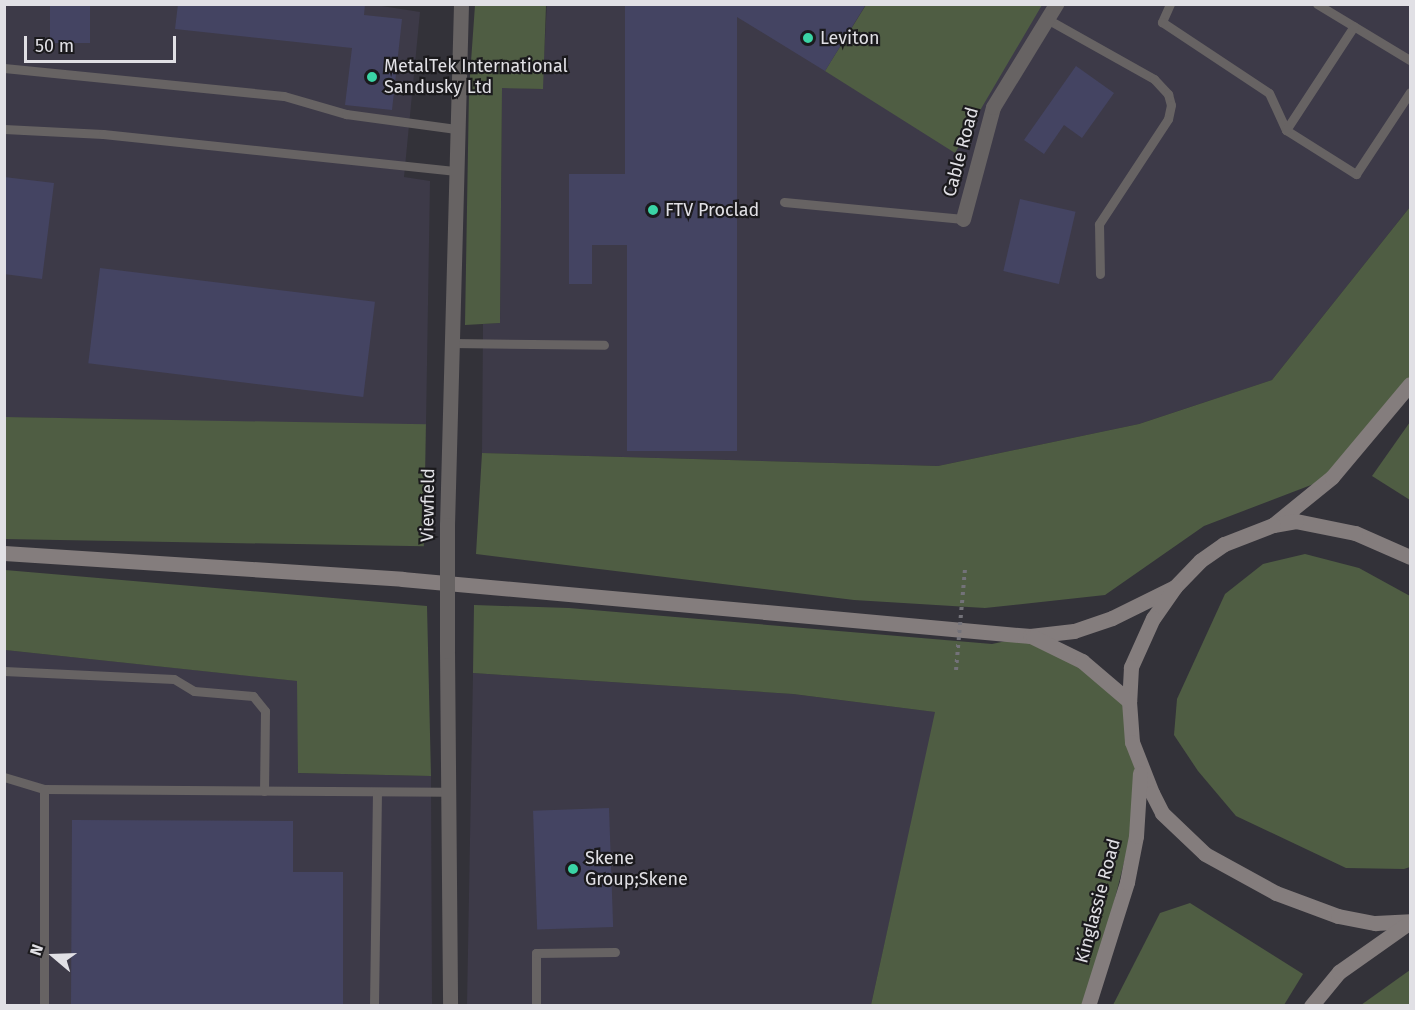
<!DOCTYPE html>
<style>
body{margin:0}
#map{position:relative;width:1415px;height:1010px;overflow:hidden;background:#333239;font-family:"Fira Sans",sans-serif}
div>[style]{position:absolute}
[style*='--x']{left:calc(var(--x)*1px);top:calc(var(--y)*1px);width:calc(var(--w)*1px);rotate:calc(var(--a)*1deg)}
.built>*{inset:0;background:#3d3a48}
.green>*{inset:0;background:#4f5d43;transform-origin:0 0}
.building>*{inset:0;background:#444462;transform-origin:0 0}
.lane>*{height:9px;margin:-4.5px;padding:0 4.5px;transform-origin:4.5px;border-radius:4.5px;background:#676363}
.street>*{height:15px;margin:-7.5px;padding:0 7.5px;transform-origin:7.5px;border-radius:7.5px;background:#676363}
.secondary>*{height:15px;margin:-7.5px;padding:0 7.5px;transform-origin:7.5px;border-radius:7.5px;background:#847d7d}
.path-bridge>*{height:4px;margin-top:-2px;transform-origin:0;background:repeating-linear-gradient(90deg,#737279 0 3px,transparent 0 7.5px)}
.street-bridge>*{height:15px;margin:-7.5px;padding:0 7.5px;transform-origin:7.5px;border-radius:7.5px;background:#676363}
.dots>*{width:16px;height:16px;translate:-50% -50%;box-sizing:border-box;border:3px solid #1b1a1d;border-radius:50%}
span{translate:-50% -50%;white-space:nowrap;text-align:center;line-height:1.15;-webkit-text-stroke:4.5px #1b1a1d;paint-order:stroke}
.poi-label{font-size:18px;color:#e1e0e5}
.left{translate:0 -50%;text-align:left}
.street-label{font-size:18px;color:#e1e0e5}
.frame{position:absolute;inset:0;border:6px solid #e1e0e5;pointer-events:none}
.north{position:absolute;left:24px;top:926px;width:60px;height:60px;-webkit-text-stroke:4px #1b1a1d;paint-order:stroke;rotate:289deg;font-size:16px;font-weight:700;line-height:24px;text-align:center;color:#e1e0e5}
.north::after{content:'';display:block;margin:auto;width:21px;height:27px;background:#e1e0e5;clip-path:polygon(50% 0,100% 100%,50% 72%,0 100%)}
.scale{position:absolute;left:24px;top:36px;width:152px;height:27px;box-sizing:border-box;border:3px solid #e1e0e5;border-top:0;padding-left:8px;font-size:18px;line-height:21px;white-space:nowrap;color:#e1e0e5;-webkit-text-stroke:4px #1b1a1d;paint-order:stroke}
</style>
<div id="map">
<div class="built">
<div style="clip-path:polygon(369px 4px,420px 12px,404px 177px,430px 181px,426px 426px,5px 417px,5px 5px)"></div>
<div style="clip-path:polygon(547px 5px,1410px 5px,1410px 207px,1272px 380px,1139px 424px,938px 466px,482px 453px,483px 324px,500px 323px,502px 87px,542px 89px)"></div>
<div style="clip-path:polygon(5px 650px,298px 681px,298px 773px,431px 776px,432px 1005px,5px 1006px)"></div>
<div style="clip-path:polygon(473px 673px,793px 694px,936px 712px,871px 1005px,467px 1006px)"></div>
</div>
<div class="green">
<div style="clip-path:polygon(475px 5px,546px 5px,543px 89px,502px 88px,500px 323px,465px 325px,469px 90px)"></div>
<div style="clip-path:polygon(866px 5px,866px 4px,1042px 5px,955px 153px,825px 71px)"></div>
<div style="clip-path:polygon(1410px 207px,1410px 384px,1332px 477px,1204px 526px,1105px 595px,985px 608px,854px 600px,476px 554px,482px 453px,938px 466px,1139px 424px,1272px 380px)"></div>
<div style="left:5px;top:417px;width:421px;height:122px;rotate:1deg"></div>
<div style="clip-path:polygon(1410px 422px,1410px 500px,1372px 476px)"></div>
<div style="clip-path:polygon(1305px 554px,1359px 568px,1410px 596px,1410px 867px,1404px 869px,1346px 868px,1236px 816px,1198px 771px,1174px 735px,1177px 699px,1225px 594px,1263px 564px)"></div>
<div style="clip-path:polygon(5px 570px,427px 606px,431px 776px,298px 773px,297px 681px,5px 650px)"></div>
<div style="clip-path:polygon(474px 605px,569px 608px,992px 644px,1030px 636px,1129px 701px,1140px 799px,1088px 1005px,871px 1005px,935px 712px,793px 694px,473px 673px)"></div>
<div style="clip-path:polygon(1190px 903px,1303px 974px,1284px 1005px,1113px 1005px,1160px 913px)"></div>
<div style="clip-path:polygon(1410px 970px,1410px 1005px,1361px 1005px)"></div>
</div>
<div class="building">
<div style="left:50px;top:4px;width:40px;height:39px"></div>
<div style="clip-path:polygon(178px 4px,365px 4px,364px 15px,402px 19px,392px 110px,345px 105px,352px 48px,175px 29px)"></div>
<div style="clip-path:polygon(625px 4px,866px 4px,825px 71px,737px 17px,737px 451px,627px 451px,627px 245px,592px 245px,592px 284px,569px 284px,569px 174px,625px 174px)"></div>
<div style="clip-path:polygon(1076px 66px,1114px 93px,1082px 138px,1064px 125px,1044px 154px,1024px 140px)"></div>
<div style="clip-path:polygon(4px 177px,54px 183px,42px 279px,4px 274px)"></div>
<div style="left:1020px;top:199px;width:57px;height:74px;rotate:13deg"></div>
<div style="left:100px;top:268px;width:277px;height:96px;rotate:7deg"></div>
<div style="left:609px;top:808px;width:119px;height:76px;rotate:88deg"></div>
<div style="clip-path:polygon(72px 820px,293px 821px,293px 872px,343px 872px,343px 1005px,71px 1005px)"></div>
</div>
<div class="lane">
<div style="--x:1170;--y:4;--w:20;--a:114"></div>
<div style="--x:1162;--y:22;--w:128;--a:33.6"></div>
<div style="--x:1269;--y:93;--w:41;--a:65.3"></div>
<div style="--x:1286;--y:130;--w:83;--a:32.2"></div>
<div style="--x:1356;--y:174;--w:98;--a:-56.6"></div>
<div style="--x:1317;--y:4;--w:109;--a:31.1"></div>
<div style="--x:1047;--y:19;--w:123;--a:29.3"></div>
<div style="--x:1154;--y:79;--w:21;--a:47"></div>
<div style="--x:1168;--y:94;--w:11;--a:75"></div>
<div style="--x:1171;--y:105;--w:14;--a:102"></div>
<div style="--x:1168;--y:119;--w:126;--a:123.3"></div>
<div style="--x:1099;--y:224;--w:50;--a:88.9"></div>
<div style="--x:4;--y:68;--w:281;--a:5.7"></div>
<div style="--x:284;--y:96;--w:65;--a:16.2"></div>
<div style="--x:346;--y:114;--w:111;--a:7.8"></div>
<div style="--x:4;--y:129;--w:99;--a:2.9"></div>
<div style="--x:103;--y:134;--w:353;--a:6"></div>
<div style="--x:1286;--y:130;--w:124;--a:-56.8"></div>
<div style="--x:784;--y:202;--w:180;--a:5.4"></div>
<div style="--x:451;--y:343;--w:153;--a:0.7"></div>
<div style="--x:4;--y:671;--w:170;--a:2.7"></div>
<div style="--x:174;--y:679;--w:23;--a:31"></div>
<div style="--x:194;--y:691;--w:59;--a:4.8"></div>
<div style="--x:253;--y:696;--w:19;--a:51"></div>
<div style="--x:265;--y:711;--w:80;--a:90.7"></div>
<div style="--x:4;--y:777;--w:42;--a:16.7"></div>
<div style="--x:44;--y:789;--w:401;--a:0.4"></div>
<div style="--x:44;--y:789;--w:217;--a:90"></div>
<div style="--x:374;--y:1006;--w:213;--a:-89.2"></div>
<div style="--x:536;--y:1006;--w:53;--a:-90"></div>
<div style="--x:536;--y:953;--w:79;--a:-0.7"></div>
</div>
<div class="street">
<div style="--x:963;--y:219;--w:116;--a:-75"></div>
<div style="--x:993;--y:107;--w:121;--a:-58.5"></div>
<div style="--x:447;--y:525;--w:521;--a:-88.46"></div>
<div style="--x:447;--y:651;--w:355;--a:89.5"></div>
</div>
<div class="secondary">
<div style="--x:1273;--y:525;--w:76;--a:-39.1"></div>
<div style="--x:1332;--y:477;--w:121;--a:-50"></div>
<div style="--x:4;--y:553;--w:399;--a:3.7"></div>
<div style="--x:402;--y:579;--w:631;--a:5.19"></div>
<div style="--x:1030;--y:636;--w:44;--a:-6.5"></div>
<div style="--x:1074;--y:631;--w:40;--a:-18.9"></div>
<div style="--x:1112;--y:618;--w:70;--a:-26.2"></div>
<div style="--x:1410;--y:557;--w:60;--a:-156.4"></div>
<div style="--x:1355;--y:533;--w:60;--a:-168.5"></div>
<div style="--x:1296;--y:521;--w:23;--a:170"></div>
<div style="--x:1273;--y:525;--w:53;--a:158.8"></div>
<div style="--x:1224;--y:544;--w:29;--a:145"></div>
<div style="--x:1200;--y:561;--w:36;--a:134"></div>
<div style="--x:1175;--y:587;--w:38;--a:125"></div>
<div style="--x:1153;--y:618;--w:54;--a:114.2"></div>
<div style="--x:1131;--y:667;--w:34;--a:93"></div>
<div style="--x:1129;--y:701;--w:41;--a:85.8"></div>
<div style="--x:1132;--y:742;--w:55;--a:68.6"></div>
<div style="--x:1152;--y:793;--w:22;--a:63"></div>
<div style="--x:1162;--y:813;--w:59;--a:43.6"></div>
<div style="--x:1205;--y:854;--w:81;--a:28.8"></div>
<div style="--x:1276;--y:893;--w:66;--a:20.4"></div>
<div style="--x:1338;--y:916;--w:38;--a:11"></div>
<div style="--x:1375;--y:923;--w:35;--a:-3"></div>
<div style="--x:1033;--y:637;--w:55;--a:26.1"></div>
<div style="--x:1082;--y:661;--w:62;--a:40.4"></div>
<div style="--x:1088;--y:1006;--w:130;--a:-72.5"></div>
<div style="--x:1127;--y:882;--w:47;--a:-78.9"></div>
<div style="--x:1136;--y:836;--w:63;--a:-86.4"></div>
<div style="--x:1311;--y:1006;--w:44;--a:-50.5"></div>
<div style="--x:1339;--y:972;--w:87;--a:-35.2"></div>
</div>
<div class="path-bridge">
<div style="--x:956;--y:670;--w:101;--a:-84.9"></div>
</div>
<div class="street-bridge">
<div style="--x:447;--y:651;--w:126;--a:-90"></div>
</div>
<div class="dots">
<div style="left:808px;top:38px;background:#3ad4a5"></div>
<div style="left:372px;top:77px;background:#3ad4a5"></div>
<div style="left:653px;top:210px;background:#3ad4a5"></div>
<div style="left:573px;top:869px;background:#3ad4a5"></div>
</div>
<div class="poi-label">
<span class="left" style="left:820px;top:38px">Leviton</span>
<span class="left" style="left:384px;top:77px">MetalTek International<br>Sandusky Ltd</span>
<span class="left" style="left:665px;top:210px">FTV Proclad</span>
<span class="left" style="left:585px;top:869px">Skene<br>Group;Skene</span>
</div>
<div class="street-label">
<span style="left:961px;top:152px;rotate:-75deg">Cable Road</span>
<span style="left:428px;top:505px;rotate:-89deg">Viewfield</span>
<span style="left:1098px;top:901px;rotate:-75deg">Kinglassie Road</span>
</div>
<div class="frame"></div>
<div class="north">N</div>
<div class="scale">50 m</div>
</div>
